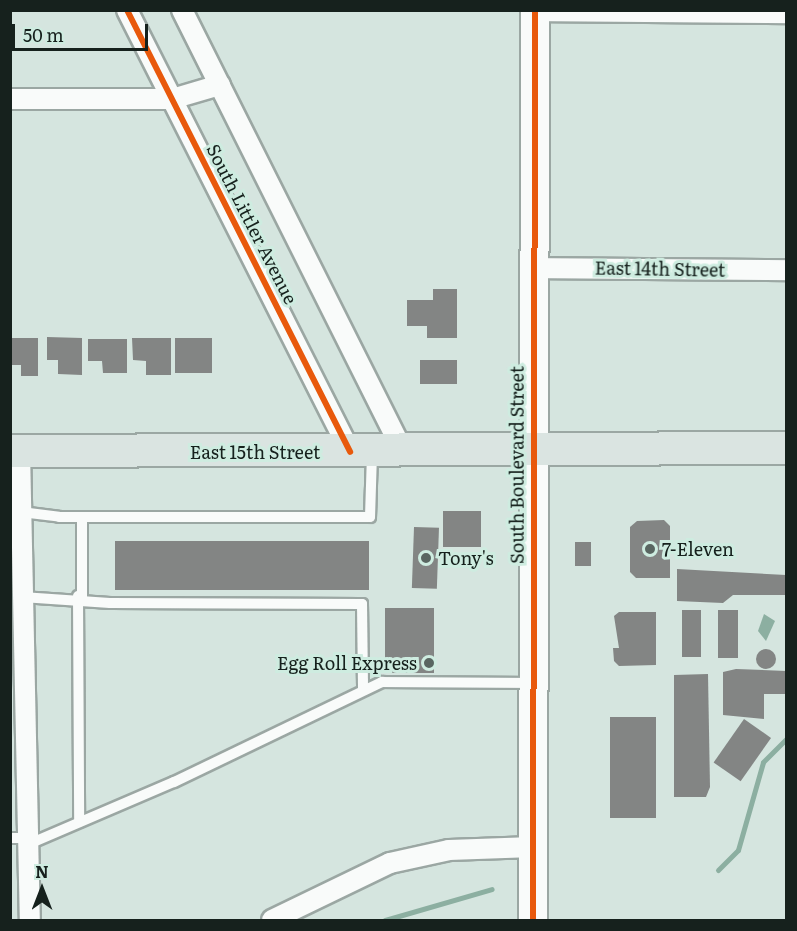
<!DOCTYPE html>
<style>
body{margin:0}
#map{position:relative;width:797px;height:931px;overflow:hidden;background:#d5e5df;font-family:Literata,serif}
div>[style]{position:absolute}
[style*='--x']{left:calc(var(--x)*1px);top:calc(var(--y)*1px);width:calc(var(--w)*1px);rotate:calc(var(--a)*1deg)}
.water>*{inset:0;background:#8cafa1}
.stream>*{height:5px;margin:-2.5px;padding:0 2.5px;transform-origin:2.5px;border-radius:2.5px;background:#8cafa1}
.building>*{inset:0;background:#838584;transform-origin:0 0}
.round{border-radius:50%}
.roads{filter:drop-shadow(2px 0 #9ba7a3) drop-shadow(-2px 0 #9ba7a3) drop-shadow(0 2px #9ba7a3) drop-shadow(0 -2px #9ba7a3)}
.service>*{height:10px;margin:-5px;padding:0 5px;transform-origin:5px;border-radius:5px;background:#f9fbfa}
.minor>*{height:20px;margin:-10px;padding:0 10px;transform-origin:10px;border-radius:10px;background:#f9fbfa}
.secondary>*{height:28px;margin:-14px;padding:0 14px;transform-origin:14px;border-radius:14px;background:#f9fbfa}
.primary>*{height:32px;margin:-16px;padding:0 16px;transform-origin:16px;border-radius:16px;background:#dae4e1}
.cycleway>*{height:6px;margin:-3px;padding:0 3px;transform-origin:3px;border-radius:3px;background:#e8590c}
.dots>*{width:16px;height:16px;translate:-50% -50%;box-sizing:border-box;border:3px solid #ceece0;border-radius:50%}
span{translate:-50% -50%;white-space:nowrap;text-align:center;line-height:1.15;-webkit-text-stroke:6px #ceece0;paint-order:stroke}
.street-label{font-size:18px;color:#16211d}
.poi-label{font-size:18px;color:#16211d}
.left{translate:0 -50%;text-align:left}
.right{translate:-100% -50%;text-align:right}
.frame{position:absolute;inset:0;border:12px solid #16211d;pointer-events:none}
.north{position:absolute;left:12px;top:859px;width:60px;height:60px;-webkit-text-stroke:4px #ceece0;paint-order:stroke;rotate:0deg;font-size:16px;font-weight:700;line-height:24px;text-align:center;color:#16211d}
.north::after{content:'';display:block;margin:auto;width:21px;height:27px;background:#16211d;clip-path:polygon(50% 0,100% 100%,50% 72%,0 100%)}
.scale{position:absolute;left:12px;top:24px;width:136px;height:27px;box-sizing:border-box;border:3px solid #16211d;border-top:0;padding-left:8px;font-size:18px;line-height:21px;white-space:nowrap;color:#16211d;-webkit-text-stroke:4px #ceece0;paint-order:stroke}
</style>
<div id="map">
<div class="water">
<div style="clip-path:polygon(764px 614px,775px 621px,766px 641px,758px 631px)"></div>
</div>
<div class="stream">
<div style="--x:718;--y:870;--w:28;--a:-45"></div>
<div style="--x:738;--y:850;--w:91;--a:-74.1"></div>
<div style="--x:763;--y:762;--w:33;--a:-45"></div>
<div style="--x:385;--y:920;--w:111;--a:-16.2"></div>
</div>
<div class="building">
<div style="clip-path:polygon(433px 289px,457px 289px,457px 338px,427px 338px,427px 326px,407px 326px,407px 300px,433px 300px)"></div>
<div style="clip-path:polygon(47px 337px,82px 338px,82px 375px,58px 374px,58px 360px,47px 360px)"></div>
<div style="clip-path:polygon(10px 338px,38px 338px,38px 376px,21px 376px,21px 365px,10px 365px)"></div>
<div style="clip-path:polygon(132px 338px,171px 338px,171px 375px,146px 375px,146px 361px,133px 360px)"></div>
<div style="left:175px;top:338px;width:37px;height:35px"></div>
<div style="clip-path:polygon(88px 339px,127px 339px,127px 373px,103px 373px,102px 361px,88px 361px)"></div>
<div style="left:420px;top:360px;width:37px;height:24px"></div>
<div style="left:443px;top:511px;width:38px;height:36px"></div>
<div style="clip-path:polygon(664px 520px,670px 526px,670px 578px,636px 578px,630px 572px,630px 527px,637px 521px)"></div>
<div style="left:414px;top:527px;width:25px;height:61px;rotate:2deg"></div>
<div style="left:115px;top:541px;width:254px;height:49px"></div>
<div style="left:575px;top:542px;width:16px;height:24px"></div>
<div style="clip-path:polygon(677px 569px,786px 575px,786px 595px,733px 595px,723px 603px,677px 601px)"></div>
<div style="left:385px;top:608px;width:49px;height:65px"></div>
<div style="left:682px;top:610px;width:19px;height:47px"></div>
<div style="left:718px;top:610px;width:20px;height:48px"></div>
<div style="clip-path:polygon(619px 612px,656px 612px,656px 665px,619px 666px,614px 661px,613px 648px,619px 648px,614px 616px)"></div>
<div class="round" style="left:756px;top:649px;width:20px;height:20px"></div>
<div style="clip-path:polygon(736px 669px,786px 671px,786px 694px,764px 694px,764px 719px,723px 715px,723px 672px)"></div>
<div style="clip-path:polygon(708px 674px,710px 787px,706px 797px,674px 797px,674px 675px)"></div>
<div style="left:610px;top:717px;width:46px;height:101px"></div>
<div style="left:744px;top:719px;width:33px;height:53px;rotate:35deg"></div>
</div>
<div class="roads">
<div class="service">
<div style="--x:21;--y:512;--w:38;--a:7"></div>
<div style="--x:59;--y:517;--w:311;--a:0"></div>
<div style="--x:370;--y:517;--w:64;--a:-88.2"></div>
<div style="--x:82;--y:517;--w:80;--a:90"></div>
<div style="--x:78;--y:596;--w:226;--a:89.7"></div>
<div style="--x:22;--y:597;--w:88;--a:3.9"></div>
<div style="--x:110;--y:603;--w:252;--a:0.2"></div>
<div style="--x:362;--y:604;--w:85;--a:89.3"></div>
<div style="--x:10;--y:838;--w:19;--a:0"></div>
<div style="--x:29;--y:844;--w:158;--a:-23.2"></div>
<div style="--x:174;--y:782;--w:231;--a:-25.7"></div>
<div style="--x:382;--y:682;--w:150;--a:0.4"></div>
</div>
<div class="minor">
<div style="--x:127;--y:10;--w:495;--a:63.2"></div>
<div style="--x:182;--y:10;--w:494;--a:63.4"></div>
<div style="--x:535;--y:11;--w:251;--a:0.5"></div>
<div style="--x:10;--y:99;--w:162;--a:0"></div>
<div style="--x:172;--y:99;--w:50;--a:-16.3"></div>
<div style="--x:533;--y:268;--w:253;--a:0.5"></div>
<div style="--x:20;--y:451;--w:469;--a:88.8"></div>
<div style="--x:272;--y:920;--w:131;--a:-25.8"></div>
<div style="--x:390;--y:863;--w:60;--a:-12.4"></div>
<div style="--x:449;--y:850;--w:84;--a:-2"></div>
</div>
<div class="secondary">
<div style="--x:533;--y:920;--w:910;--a:-89.87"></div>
</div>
<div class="primary">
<div style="--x:10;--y:451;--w:776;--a:-0.22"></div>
</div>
</div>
<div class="cycleway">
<div style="--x:127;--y:10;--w:495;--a:63.2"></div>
<div style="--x:533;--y:920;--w:910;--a:-89.87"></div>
</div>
<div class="dots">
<div style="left:650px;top:549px;background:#596661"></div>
<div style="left:426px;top:558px;background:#596661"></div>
<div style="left:429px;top:663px;background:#596661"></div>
</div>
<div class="street-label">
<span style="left:252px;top:224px;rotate:63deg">South Littler Avenue</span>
<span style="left:660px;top:269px;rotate:1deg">East 14th Street</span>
<span style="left:255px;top:452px">East 15th Street</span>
<span style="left:517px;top:465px;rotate:-90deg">South Boulevard Street</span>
</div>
<div class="poi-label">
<span class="left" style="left:662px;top:549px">7-Eleven</span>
<span class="left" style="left:438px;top:558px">Tony's</span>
<span class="right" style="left:417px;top:663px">Egg Roll Express</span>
</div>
<div class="frame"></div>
<div class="north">N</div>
<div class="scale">50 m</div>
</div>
